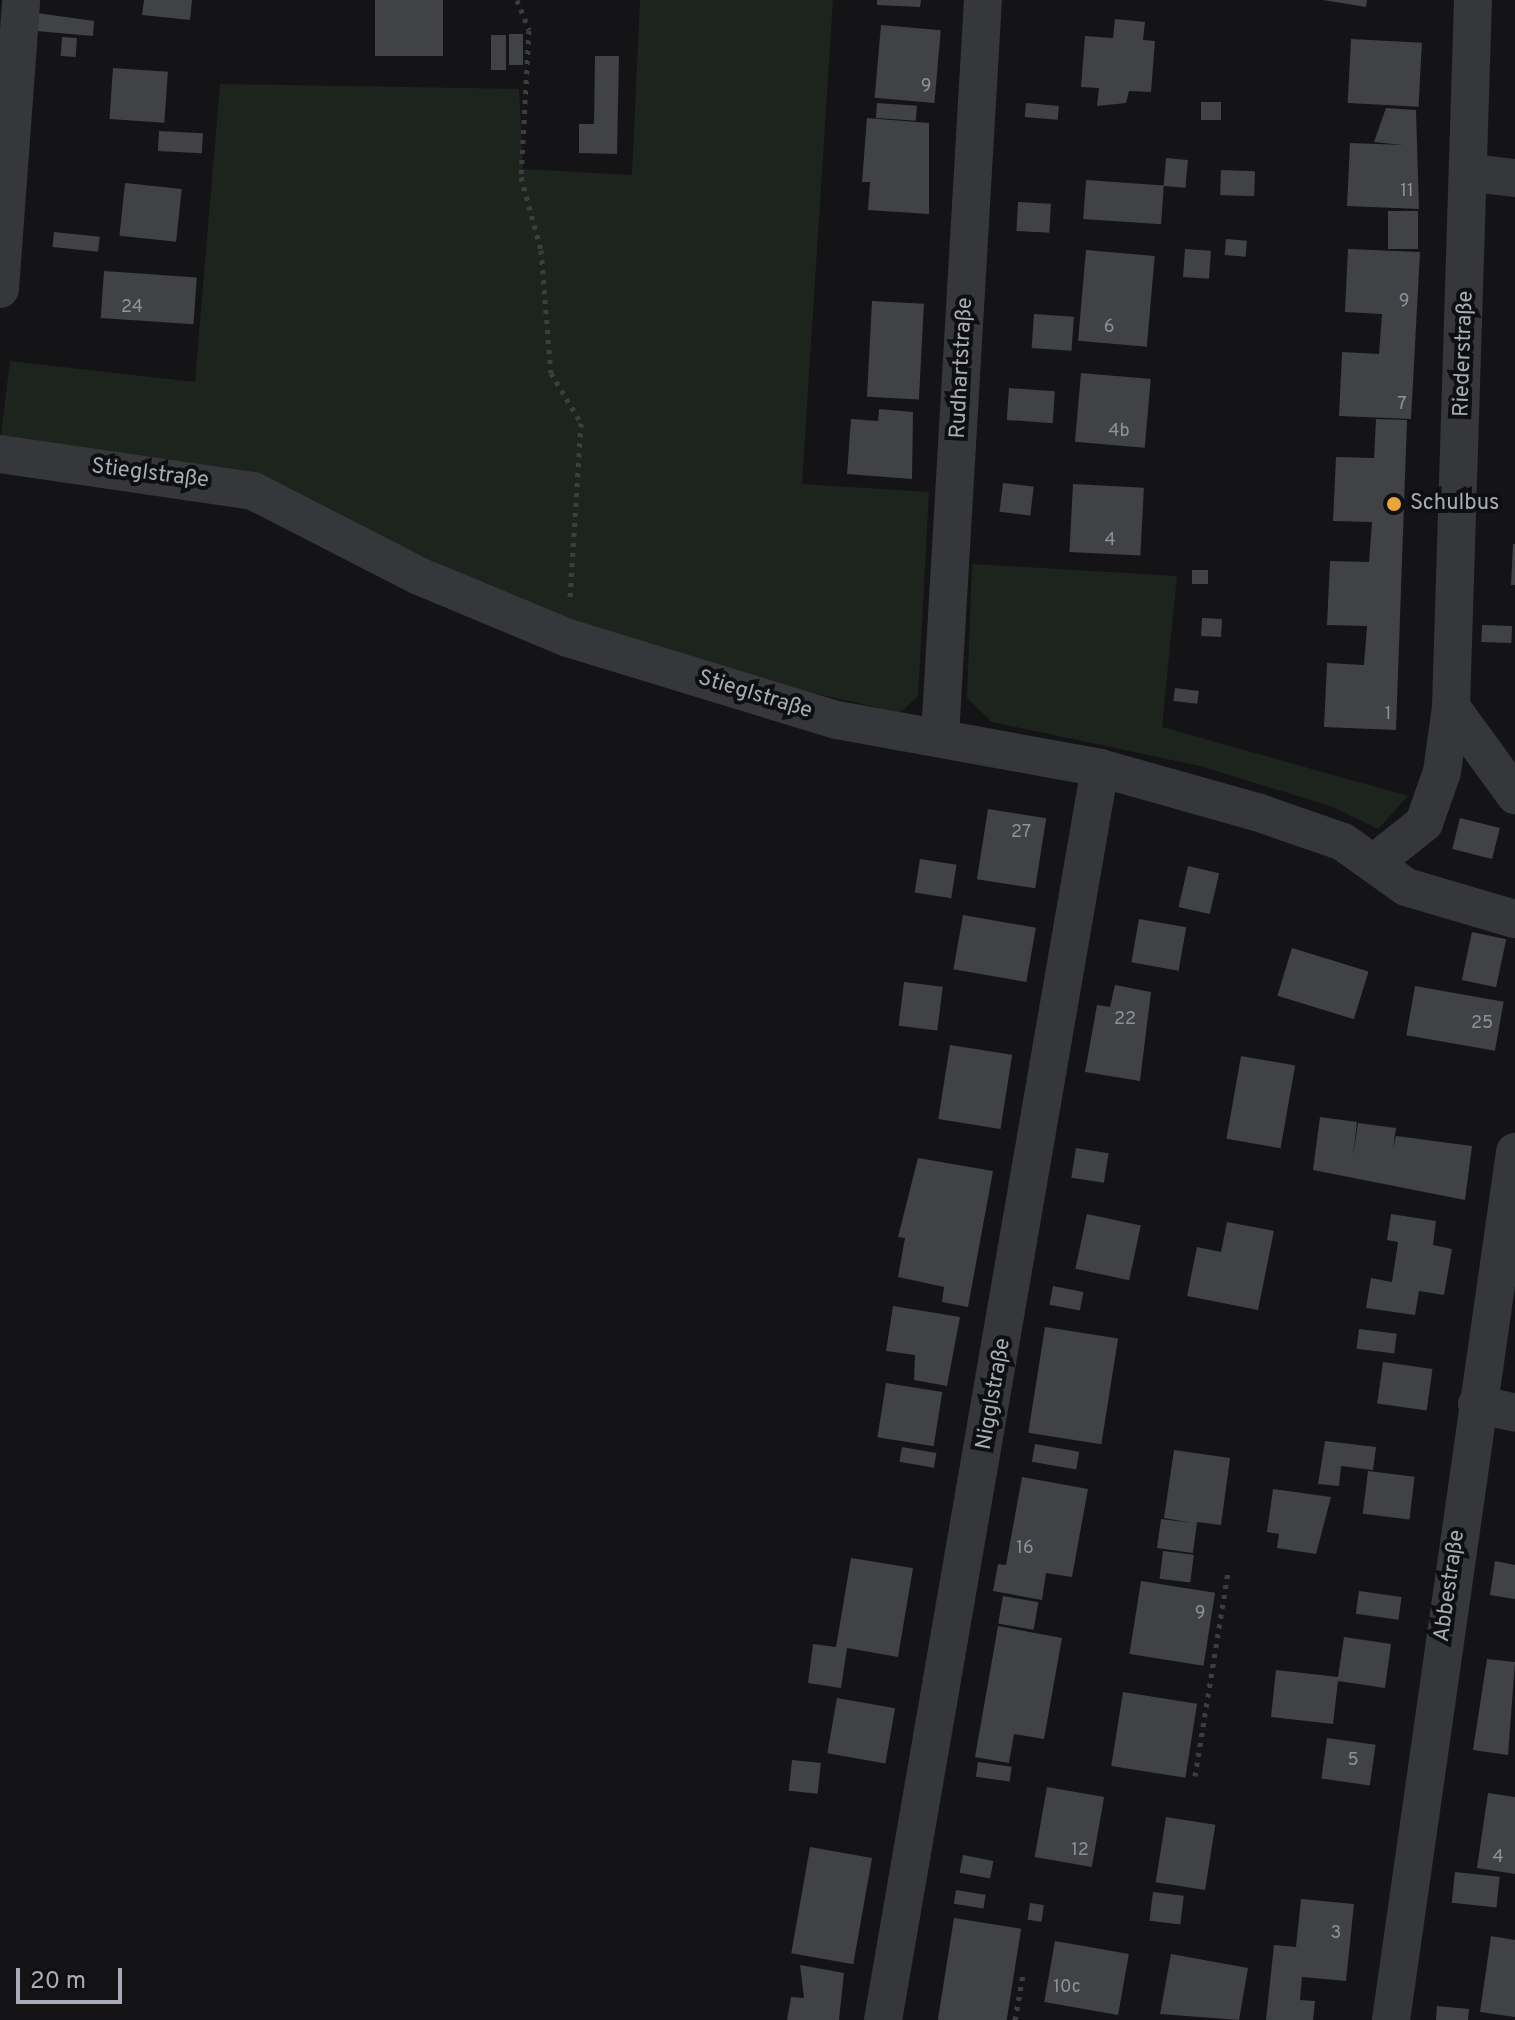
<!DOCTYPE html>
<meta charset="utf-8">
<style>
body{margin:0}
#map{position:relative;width:1515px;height:2020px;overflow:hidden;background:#141416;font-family:Overpass,sans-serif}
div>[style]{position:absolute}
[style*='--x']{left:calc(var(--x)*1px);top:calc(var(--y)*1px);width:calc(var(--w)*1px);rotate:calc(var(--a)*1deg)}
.green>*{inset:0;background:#1d241d}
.building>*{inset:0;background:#414246;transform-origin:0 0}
.path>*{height:5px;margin-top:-2.5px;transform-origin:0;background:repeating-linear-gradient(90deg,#3c3e42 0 4px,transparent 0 10px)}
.street>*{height:38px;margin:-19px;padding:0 19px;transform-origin:19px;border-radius:19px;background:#35373b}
.dots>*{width:22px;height:22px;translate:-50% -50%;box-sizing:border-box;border:4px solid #0f0f11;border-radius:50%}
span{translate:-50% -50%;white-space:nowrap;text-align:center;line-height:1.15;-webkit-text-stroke:8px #0f0f11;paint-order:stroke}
.number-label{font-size:18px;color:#8e929a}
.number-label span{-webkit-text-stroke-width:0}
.street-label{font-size:22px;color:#a7acb6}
.poi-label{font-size:22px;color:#a7acb6}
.left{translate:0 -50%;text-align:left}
.scale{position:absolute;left:16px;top:1968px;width:106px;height:36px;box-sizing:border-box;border:4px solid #a7acb6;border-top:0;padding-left:10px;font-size:24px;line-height:28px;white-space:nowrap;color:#a7acb6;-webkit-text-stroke:6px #0f0f11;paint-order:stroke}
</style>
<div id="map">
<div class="green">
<div style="clip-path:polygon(640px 0,833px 0,802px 484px,929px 492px,918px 696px,900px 713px,788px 687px,526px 606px,249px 472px,0 442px,10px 361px,195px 382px,220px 84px,519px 89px,523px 169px,632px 175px)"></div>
<div style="clip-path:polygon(972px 564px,1177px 576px,1162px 727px,1408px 796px,1378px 829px,1333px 807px,1200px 766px,992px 722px,967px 698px)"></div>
</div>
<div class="building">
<div style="clip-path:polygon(144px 0,192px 0,190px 20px,142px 15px)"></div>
<div style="left:375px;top:0;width:68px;height:56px"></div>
<div style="clip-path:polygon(877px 0,921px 0,920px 7px,877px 5px)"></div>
<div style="clip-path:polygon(1323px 0,1367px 0,1366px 7px)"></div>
<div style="clip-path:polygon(37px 13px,94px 21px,93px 36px,36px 31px)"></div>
<div style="clip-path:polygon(1115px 19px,1145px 22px,1143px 40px,1155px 41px,1151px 92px,1129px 91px,1126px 103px,1097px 106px,1099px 88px,1081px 87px,1085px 36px,1113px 38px)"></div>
<div style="left:881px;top:25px;width:60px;height:73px;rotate:5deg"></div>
<div style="left:509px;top:34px;width:14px;height:31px"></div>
<div style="left:506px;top:35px;width:35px;height:15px;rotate:90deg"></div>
<div style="left:62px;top:37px;width:15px;height:19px;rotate:4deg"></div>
<div style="left:1351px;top:39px;width:71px;height:64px;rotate:3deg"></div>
<div style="clip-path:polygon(595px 56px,619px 56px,617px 154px,579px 153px,579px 124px,594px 124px)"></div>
<div style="left:113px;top:68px;width:55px;height:51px;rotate:4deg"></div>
<div style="left:1201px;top:102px;width:20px;height:18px"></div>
<div style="left:877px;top:103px;width:40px;height:15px;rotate:4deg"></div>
<div style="left:1026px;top:103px;width:33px;height:14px;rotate:5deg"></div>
<div style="clip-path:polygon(1386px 108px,1416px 110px,1419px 209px,1347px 206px,1350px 143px,1404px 145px,1374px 142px)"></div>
<div style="clip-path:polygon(867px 118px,929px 123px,929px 214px,868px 210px,870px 182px,862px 182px)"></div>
<div style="left:159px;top:131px;width:44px;height:20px;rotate:3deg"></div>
<div style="left:1166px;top:158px;width:22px;height:28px;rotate:5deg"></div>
<div style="left:1221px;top:170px;width:34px;height:25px;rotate:2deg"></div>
<div style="left:1086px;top:180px;width:78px;height:39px;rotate:4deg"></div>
<div style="left:125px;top:183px;width:57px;height:53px;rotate:6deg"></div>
<div style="left:1018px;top:202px;width:33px;height:29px;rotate:3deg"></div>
<div style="left:1388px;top:211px;width:30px;height:38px"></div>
<div style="left:54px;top:232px;width:46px;height:15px;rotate:6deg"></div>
<div style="left:1226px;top:239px;width:21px;height:16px;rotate:5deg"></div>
<div style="left:1185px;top:249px;width:26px;height:28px;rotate:4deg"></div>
<div style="clip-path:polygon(1348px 249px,1420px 252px,1411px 419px,1339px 416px,1342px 352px,1379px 354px,1382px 314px,1345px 312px)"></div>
<div style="left:1086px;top:250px;width:69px;height:91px;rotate:5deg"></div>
<div style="left:104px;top:271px;width:93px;height:47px;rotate:4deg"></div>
<div style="left:872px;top:301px;width:52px;height:96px;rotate:3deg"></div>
<div style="left:1034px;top:314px;width:40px;height:34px;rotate:4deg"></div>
<div style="left:1081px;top:373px;width:70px;height:69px;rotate:5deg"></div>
<div style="left:1009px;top:388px;width:46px;height:32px;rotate:4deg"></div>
<div style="clip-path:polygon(879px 409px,913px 412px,912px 479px,847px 474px,851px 419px,878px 421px)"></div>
<div style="clip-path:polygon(1376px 419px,1407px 420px,1396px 730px,1324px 727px,1327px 663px,1364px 665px,1367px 626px,1327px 625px,1330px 561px,1369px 562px,1372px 522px,1333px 521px,1336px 457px,1374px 458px)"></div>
<div style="left:1003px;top:483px;width:31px;height:29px;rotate:7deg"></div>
<div style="left:1073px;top:484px;width:71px;height:68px;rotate:3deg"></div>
<div style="clip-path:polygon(1513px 544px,1515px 544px,1515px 585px,1511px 585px)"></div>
<div style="left:1192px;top:570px;width:16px;height:14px"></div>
<div style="left:1202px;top:618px;width:20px;height:18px;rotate:3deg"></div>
<div style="left:1482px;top:625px;width:30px;height:17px;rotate:2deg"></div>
<div style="left:1175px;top:688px;width:24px;height:13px;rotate:7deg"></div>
<div style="left:988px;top:809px;width:59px;height:71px;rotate:9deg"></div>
<div style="left:1460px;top:818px;width:41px;height:32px;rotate:14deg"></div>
<div style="left:920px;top:859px;width:37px;height:34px;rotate:9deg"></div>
<div style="left:1188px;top:866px;width:32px;height:42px;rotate:13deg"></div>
<div style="left:963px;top:915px;width:74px;height:55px;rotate:10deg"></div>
<div style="left:1139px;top:919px;width:48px;height:44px;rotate:10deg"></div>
<div style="left:1472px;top:932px;width:35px;height:49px;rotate:12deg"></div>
<div style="left:1292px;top:948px;width:80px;height:50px;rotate:17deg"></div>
<div style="left:904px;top:982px;width:39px;height:44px;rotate:7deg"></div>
<div style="clip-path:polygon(1115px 985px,1151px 992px,1140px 1081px,1085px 1072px,1097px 1005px,1110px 1007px)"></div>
<div style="left:1415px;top:986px;width:90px;height:50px;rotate:10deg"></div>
<div style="left:950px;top:1045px;width:63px;height:75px;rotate:9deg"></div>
<div style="left:1241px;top:1056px;width:55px;height:84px;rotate:10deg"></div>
<div style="clip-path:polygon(1320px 1117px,1357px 1122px,1353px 1157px,1358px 1123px,1396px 1128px,1393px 1149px,1396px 1136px,1472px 1146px,1465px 1200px,1313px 1170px)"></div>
<div style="left:1076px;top:1148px;width:33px;height:30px;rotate:9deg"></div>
<div style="clip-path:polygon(918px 1158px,993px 1171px,968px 1307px,942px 1302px,944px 1287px,898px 1277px,905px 1238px,898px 1237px)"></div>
<div style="left:1087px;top:1214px;width:55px;height:56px;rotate:12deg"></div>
<div style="clip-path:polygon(1391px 1214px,1436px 1221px,1433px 1245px,1452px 1249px,1444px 1295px,1419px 1291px,1415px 1315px,1366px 1308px,1371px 1278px,1392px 1282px,1398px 1242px,1387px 1240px)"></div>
<div style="clip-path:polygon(1227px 1222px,1274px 1231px,1258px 1310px,1187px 1296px,1197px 1247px,1221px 1252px)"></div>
<div style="left:1053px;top:1286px;width:31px;height:19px;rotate:11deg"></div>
<div style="clip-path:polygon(893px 1306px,960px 1317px,947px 1386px,914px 1380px,915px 1355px,886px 1351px)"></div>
<div style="left:1045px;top:1327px;width:74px;height:107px;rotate:9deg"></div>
<div style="left:1359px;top:1329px;width:38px;height:20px;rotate:7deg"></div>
<div style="left:1383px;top:1362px;width:50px;height:42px;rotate:8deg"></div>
<div style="left:886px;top:1383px;width:57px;height:55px;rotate:9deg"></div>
<div style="clip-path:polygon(1325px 1441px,1376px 1447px,1373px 1470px,1341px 1466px,1339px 1486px,1318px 1484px)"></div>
<div style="left:1035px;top:1444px;width:45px;height:18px;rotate:10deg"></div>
<div style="left:902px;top:1447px;width:35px;height:15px;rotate:10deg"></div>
<div style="clip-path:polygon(1174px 1450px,1230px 1458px,1221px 1525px,1197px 1522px,1193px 1553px,1157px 1548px,1161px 1519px,1193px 1523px,1164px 1518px)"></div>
<div style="left:1368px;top:1471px;width:47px;height:43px;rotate:7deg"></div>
<div style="clip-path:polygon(1022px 1477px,1088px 1489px,1072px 1577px,1046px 1573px,1042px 1600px,993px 1591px,998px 1564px,1006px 1565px)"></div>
<div style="clip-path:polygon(1273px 1489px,1331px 1497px,1316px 1554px,1277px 1548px,1279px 1534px,1267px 1532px)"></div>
<div style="left:1163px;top:1551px;width:31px;height:28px;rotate:7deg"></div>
<div style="clip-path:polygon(851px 1558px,913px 1568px,898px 1657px,847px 1648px,841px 1688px,808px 1683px,813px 1644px,836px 1647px)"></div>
<div style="clip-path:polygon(1495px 1561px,1515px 1565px,1515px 1599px,1490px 1595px)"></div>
<div style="left:1141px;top:1581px;width:75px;height:74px;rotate:9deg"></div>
<div style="left:1359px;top:1591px;width:43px;height:23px;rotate:8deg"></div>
<div style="left:1003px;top:1596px;width:36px;height:28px;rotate:10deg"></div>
<div style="clip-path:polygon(998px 1626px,1062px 1638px,1044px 1739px,1014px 1734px,1009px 1763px,975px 1757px)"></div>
<div style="clip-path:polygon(1344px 1637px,1391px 1644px,1385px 1688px,1338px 1681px,1333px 1724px,1271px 1717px,1276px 1670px,1338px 1677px)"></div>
<div style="clip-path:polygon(1487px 1659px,1515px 1662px,1508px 1755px,1473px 1750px)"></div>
<div style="left:1123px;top:1692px;width:75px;height:75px;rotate:9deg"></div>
<div style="left:837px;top:1698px;width:59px;height:56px;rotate:10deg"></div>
<div style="left:1327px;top:1738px;width:49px;height:41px;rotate:8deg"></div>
<div style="left:792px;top:1760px;width:29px;height:31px;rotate:6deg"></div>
<div style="left:978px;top:1762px;width:34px;height:15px;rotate:8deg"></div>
<div style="left:1047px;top:1787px;width:58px;height:71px;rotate:10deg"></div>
<div style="clip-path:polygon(1488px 1793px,1515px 1797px,1515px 1874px,1477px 1868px)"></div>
<div style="left:1166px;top:1817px;width:50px;height:66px;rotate:9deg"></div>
<div style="left:810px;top:1847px;width:63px;height:108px;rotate:10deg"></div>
<div style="left:963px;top:1855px;width:31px;height:18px;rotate:11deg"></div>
<div style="left:1455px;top:1872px;width:45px;height:31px;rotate:6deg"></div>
<div style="left:956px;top:1890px;width:30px;height:14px;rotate:9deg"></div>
<div style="left:1153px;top:1892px;width:31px;height:29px;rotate:7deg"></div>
<div style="clip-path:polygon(1301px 1899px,1354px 1904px,1346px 1981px,1302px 1977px,1300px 2000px,1315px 2001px,1313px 2020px,1266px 2020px,1274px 1945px,1296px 1947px)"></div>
<div style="left:1030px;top:1903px;width:14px;height:17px;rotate:8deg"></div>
<div style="left:954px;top:1918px;width:68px;height:103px;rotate:9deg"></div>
<div style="clip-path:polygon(1491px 1936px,1515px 1940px,1515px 2017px,1480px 2012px)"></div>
<div style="left:1055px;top:1941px;width:75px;height:62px;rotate:10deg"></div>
<div style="clip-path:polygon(1171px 1954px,1248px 1968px,1239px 2020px,1160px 2014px)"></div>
<div style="clip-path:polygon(800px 1965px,844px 1973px,839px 2020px,787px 2020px,791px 1997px,804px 1998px)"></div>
<div style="clip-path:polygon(1437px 2006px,1469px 2009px,1468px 2020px,1436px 2020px)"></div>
</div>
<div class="path">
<div style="--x:517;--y:0;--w:32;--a:68"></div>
<div style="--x:529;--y:30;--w:147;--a:93.1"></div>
<div style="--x:521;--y:177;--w:76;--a:74.7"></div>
<div style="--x:541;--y:250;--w:123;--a:85.4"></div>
<div style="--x:551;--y:373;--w:58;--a:59"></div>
<div style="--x:581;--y:423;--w:176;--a:93.6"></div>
<div style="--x:1195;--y:1776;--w:206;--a:-80.8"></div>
<div style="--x:1015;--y:2020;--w:47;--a:-80.1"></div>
</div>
<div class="street">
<div style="--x:1471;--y:173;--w:44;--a:6.5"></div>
<div style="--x:0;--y:289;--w:290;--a:-85.8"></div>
<div style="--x:0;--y:454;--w:256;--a:8.3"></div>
<div style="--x:253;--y:491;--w:186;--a:27.1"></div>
<div style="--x:419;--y:576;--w:161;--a:22.6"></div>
<div style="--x:568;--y:638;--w:281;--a:17"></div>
<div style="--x:837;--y:720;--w:267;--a:10.3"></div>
<div style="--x:1100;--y:768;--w:163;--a:15.7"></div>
<div style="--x:1257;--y:812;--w:91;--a:19.2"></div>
<div style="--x:1343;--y:842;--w:77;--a:35.5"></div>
<div style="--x:1406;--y:887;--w:114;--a:16.4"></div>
<div style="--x:1451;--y:707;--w:109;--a:54"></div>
<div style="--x:940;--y:736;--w:737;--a:-86.66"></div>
<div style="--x:1375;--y:862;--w:63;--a:-38.5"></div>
<div style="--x:1424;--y:823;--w:54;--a:-70.6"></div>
<div style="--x:1442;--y:772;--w:66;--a:-82.1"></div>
<div style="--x:1451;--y:707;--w:707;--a:-88.22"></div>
<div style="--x:1477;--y:1404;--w:39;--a:13"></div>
<div style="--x:883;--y:2020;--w:1271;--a:-80.17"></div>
<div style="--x:1391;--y:2020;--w:877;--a:-81.87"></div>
</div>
<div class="dots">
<div style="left:1394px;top:504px;background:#e9a639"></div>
</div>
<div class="number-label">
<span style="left:926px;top:87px">9</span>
<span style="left:1407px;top:192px">11</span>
<span style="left:1404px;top:302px">9</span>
<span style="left:132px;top:308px">24</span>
<span style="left:1109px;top:328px">6</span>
<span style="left:1402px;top:405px">7</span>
<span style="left:1119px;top:432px">4b</span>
<span style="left:1110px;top:541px">4</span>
<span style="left:1388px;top:715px">1</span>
<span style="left:1021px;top:833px">27</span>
<span style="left:1125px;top:1020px">22</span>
<span style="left:1482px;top:1024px">25</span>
<span style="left:1025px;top:1549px">16</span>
<span style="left:1200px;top:1614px">9</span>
<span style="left:1353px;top:1761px">5</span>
<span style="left:1080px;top:1851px">12</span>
<span style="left:1498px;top:1858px">4</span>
<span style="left:1336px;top:1934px">3</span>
<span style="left:1067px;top:1988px">10c</span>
</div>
<div class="street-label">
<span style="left:1464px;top:354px;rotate:-88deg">Riederstraße</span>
<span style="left:962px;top:368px;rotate:-87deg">Rudhartstraße</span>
<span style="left:150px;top:474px;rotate:7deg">Stieglstraße</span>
<span style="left:755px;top:695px;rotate:17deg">Stieglstraße</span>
<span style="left:994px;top:1394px;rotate:-80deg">Nigglstraße</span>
<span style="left:1450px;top:1586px;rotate:-82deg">Abbestraße</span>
</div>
<div class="poi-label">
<span class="left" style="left:1410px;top:504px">Schulbus</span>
</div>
<div class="scale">20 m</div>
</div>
